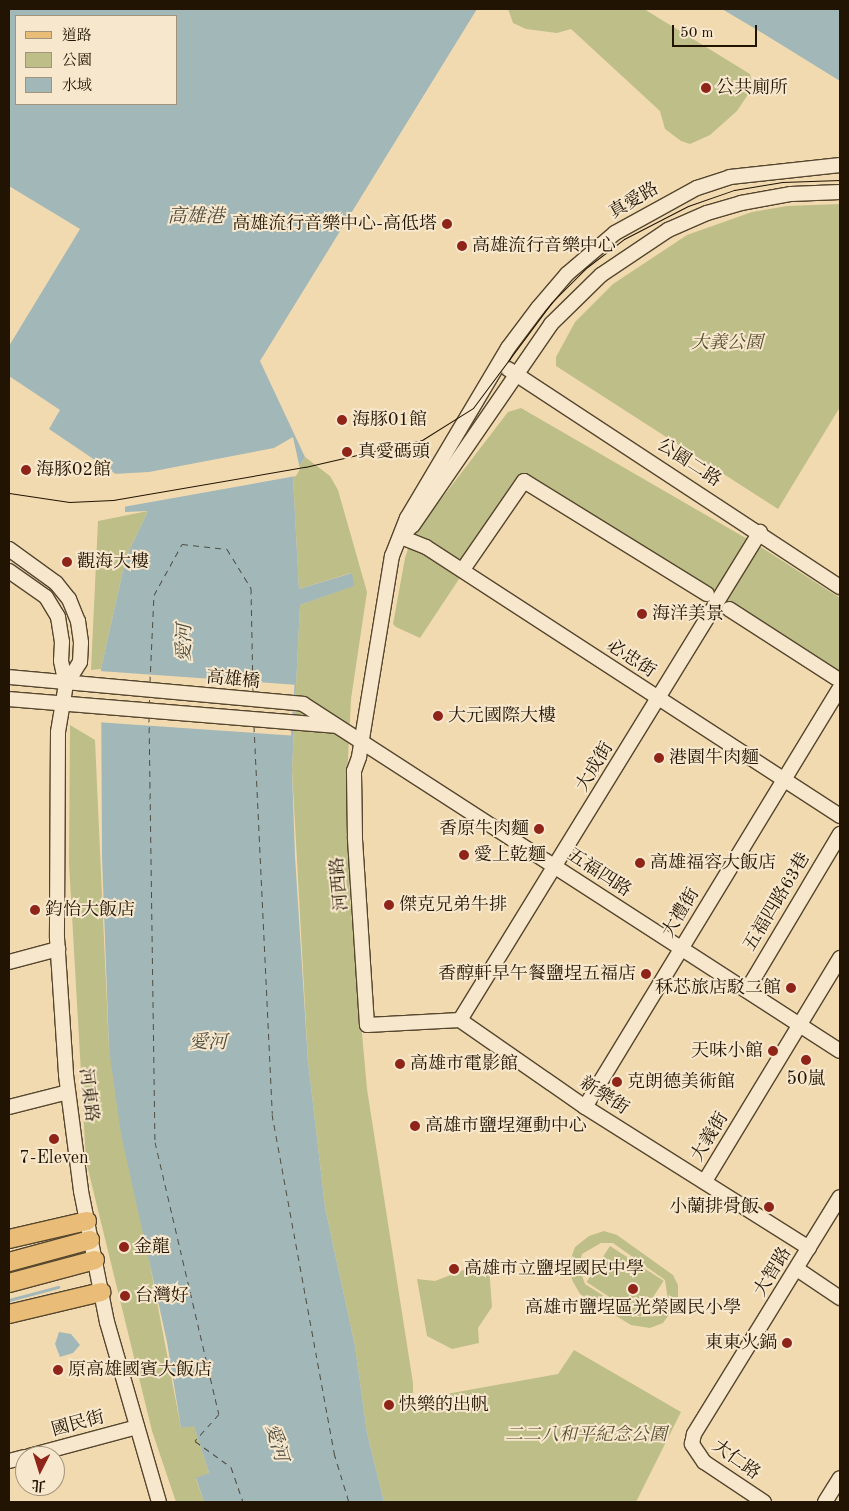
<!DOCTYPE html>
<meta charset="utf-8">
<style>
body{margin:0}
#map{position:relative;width:849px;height:1511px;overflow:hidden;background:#f2dab0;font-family:"Old Standard TT","Noto Serif TC",serif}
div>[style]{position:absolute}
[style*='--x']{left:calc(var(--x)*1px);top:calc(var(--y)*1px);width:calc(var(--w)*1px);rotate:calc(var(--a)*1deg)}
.green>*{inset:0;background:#bebe88;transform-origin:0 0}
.water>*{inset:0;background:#a2b7b8}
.pier>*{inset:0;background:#f2dab0;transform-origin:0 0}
.stream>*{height:3px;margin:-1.5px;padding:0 1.5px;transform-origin:1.5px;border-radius:1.5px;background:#a2b7b8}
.ferry>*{height:1px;margin-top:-0.5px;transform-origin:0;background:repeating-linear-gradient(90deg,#4e4d42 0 6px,transparent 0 11px)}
.roads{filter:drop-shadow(1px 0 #55462e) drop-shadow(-1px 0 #55462e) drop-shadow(0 1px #55462e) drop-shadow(0 -1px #55462e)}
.minor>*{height:14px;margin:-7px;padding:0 7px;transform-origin:7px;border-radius:7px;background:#f7e7cc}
.major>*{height:18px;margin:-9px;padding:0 9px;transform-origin:9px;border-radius:9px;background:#e9bd78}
.tram>*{height:1px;margin:-0.5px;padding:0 0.5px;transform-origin:0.5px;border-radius:0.5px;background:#211403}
.dots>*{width:14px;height:14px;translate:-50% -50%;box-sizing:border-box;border:2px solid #f7e7cc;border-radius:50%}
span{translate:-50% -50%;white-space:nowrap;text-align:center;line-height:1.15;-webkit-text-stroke:4px #f7e7cc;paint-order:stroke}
.poi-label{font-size:18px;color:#211403}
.left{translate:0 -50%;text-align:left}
.right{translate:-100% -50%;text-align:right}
.street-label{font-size:18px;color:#211403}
.park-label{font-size:18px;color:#585032;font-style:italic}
.water-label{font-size:19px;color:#4e4d42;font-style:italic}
.frame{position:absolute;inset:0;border:10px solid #211403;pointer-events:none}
.legend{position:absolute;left:15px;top:15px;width:162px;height:90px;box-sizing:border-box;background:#f7e7cc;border:1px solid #a1937c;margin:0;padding:6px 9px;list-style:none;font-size:15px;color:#211403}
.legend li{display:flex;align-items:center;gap:10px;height:25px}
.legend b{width:25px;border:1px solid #a1937c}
.north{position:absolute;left:15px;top:1446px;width:50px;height:50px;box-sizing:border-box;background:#f7e7cc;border:1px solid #a1937c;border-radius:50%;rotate:185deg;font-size:14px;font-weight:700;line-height:20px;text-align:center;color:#211403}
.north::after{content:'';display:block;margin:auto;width:18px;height:22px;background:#8f2418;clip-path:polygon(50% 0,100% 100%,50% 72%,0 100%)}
.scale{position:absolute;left:672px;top:25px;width:85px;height:22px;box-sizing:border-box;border:2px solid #211403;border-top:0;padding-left:6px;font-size:15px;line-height:18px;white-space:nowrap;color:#211403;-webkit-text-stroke:4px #f7e7cc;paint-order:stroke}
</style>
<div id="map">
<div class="green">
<div style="clip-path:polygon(508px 9px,644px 9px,750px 74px,753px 87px,737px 111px,710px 135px,690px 144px,681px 141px,665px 129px,660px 111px,571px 29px,557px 33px,526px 29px,513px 23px)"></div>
<div style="clip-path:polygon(840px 204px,840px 407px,778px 509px,556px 366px,556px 357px,575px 322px,613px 284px,687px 235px,752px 212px,787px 206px)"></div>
<div style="clip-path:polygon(521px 408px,756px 544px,840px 598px,840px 681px,524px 481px,420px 638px,396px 627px,393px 624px,405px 558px,412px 537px,508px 412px)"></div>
<div style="clip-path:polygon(305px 457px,330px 476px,338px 490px,367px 592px,351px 699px,347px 778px,350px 900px,367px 1089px,413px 1383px,413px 1400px,558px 1374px,574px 1350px,681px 1412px,636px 1502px,384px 1502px,367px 1433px,355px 1346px,325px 1207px,308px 1061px,292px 770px,300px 605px,353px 586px,351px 573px,299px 589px,293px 477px)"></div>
<div style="clip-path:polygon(148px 511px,126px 557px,101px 669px,91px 670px,98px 521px)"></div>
<div style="clip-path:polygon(70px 725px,95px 740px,109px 1049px,181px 1428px,194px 1425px,209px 1473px,196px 1479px,204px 1502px,176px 1502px,152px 1431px,86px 1161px,69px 863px)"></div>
<div style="clip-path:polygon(evenodd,604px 1231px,617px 1235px,673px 1275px,678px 1285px,678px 1302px,663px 1323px,650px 1328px,631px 1325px,580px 1294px,572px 1280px,569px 1264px,575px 1247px,589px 1236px,604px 1231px,601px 1243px,613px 1243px,665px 1280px,668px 1300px,659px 1316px,637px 1317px,585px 1284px,579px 1267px,582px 1254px,601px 1243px)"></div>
<div style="left:610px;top:1246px;width:64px;height:43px;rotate:33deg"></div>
<div style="clip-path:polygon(474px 1266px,489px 1266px,492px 1307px,478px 1328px,479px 1343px,452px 1349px,427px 1336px,417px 1279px,435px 1281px)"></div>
</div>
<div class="water">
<div style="clip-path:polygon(evenodd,9px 9px,477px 9px,260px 361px,305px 457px,293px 477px,299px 589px,352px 573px,354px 586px,300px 605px,292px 770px,295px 856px,308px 1061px,325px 1207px,355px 1346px,367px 1433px,384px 1502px,204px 1502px,196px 1478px,209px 1473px,194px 1426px,181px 1428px,167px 1342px,121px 1134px,109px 1049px,102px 857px,101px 669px,126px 557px,148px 511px,125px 512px,126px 481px,49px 429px,60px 410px,9px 376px,9px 346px,80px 229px,9px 186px,9px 9px,16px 16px,176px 16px,176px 104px,16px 104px,16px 16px)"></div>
<div style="clip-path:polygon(722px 9px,840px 9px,840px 81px,764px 34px)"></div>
<div style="clip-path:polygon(59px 1332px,71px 1334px,80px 1345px,73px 1353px,60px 1357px,55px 1344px)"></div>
</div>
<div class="pier">
<div style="clip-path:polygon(293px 437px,300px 469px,296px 476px,123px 507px,124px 482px,113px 474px,149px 472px,274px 448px)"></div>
<div style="left:99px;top:671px;width:196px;height:51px;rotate:4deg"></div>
</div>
<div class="stream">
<div style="--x:9;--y:1300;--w:51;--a:-14.9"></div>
</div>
<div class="ferry">
<div style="--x:150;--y:682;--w:87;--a:-87.4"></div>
<div style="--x:154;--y:595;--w:58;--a:-61.2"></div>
<div style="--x:182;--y:544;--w:45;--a:6.3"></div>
<div style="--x:227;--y:549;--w:46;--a:58.4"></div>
<div style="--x:251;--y:588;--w:104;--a:88.9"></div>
<div style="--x:149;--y:705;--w:9;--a:-84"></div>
<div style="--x:149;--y:716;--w:426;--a:89.2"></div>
<div style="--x:155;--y:1142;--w:279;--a:76.8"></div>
<div style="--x:219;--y:1414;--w:36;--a:132"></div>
<div style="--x:195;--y:1441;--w:44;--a:35.8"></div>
<div style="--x:231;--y:1467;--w:37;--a:71"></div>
<div style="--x:254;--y:726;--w:388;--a:87.3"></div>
<div style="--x:272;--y:1114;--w:345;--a:79.6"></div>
<div style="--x:334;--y:1453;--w:51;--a:73"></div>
</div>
<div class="roads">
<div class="minor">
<div style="--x:508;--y:369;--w:397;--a:33.3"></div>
<div style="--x:401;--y:536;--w:16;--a:-43"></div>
<div style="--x:413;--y:525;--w:244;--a:-55.5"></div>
<div style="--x:551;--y:324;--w:70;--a:-44.4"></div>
<div style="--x:601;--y:275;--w:81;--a:-33.9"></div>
<div style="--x:668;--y:230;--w:43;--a:-23.6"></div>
<div style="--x:707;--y:213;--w:35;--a:-16"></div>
<div style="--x:741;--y:203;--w:51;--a:-10.2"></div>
<div style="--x:791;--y:194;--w:49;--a:-2.3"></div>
<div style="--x:401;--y:537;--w:27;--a:22"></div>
<div style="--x:426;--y:547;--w:494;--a:33"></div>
<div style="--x:9;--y:549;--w:58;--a:35.9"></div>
<div style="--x:56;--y:583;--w:21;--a:51"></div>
<div style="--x:69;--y:599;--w:24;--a:68"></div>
<div style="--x:78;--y:621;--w:22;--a:82"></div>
<div style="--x:81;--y:643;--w:19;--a:93"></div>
<div style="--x:80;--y:662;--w:26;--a:122"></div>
<div style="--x:466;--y:565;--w:102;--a:-55.4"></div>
<div style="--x:524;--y:481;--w:215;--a:31.7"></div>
<div style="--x:9;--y:571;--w:45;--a:35.1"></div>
<div style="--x:46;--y:597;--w:23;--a:59"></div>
<div style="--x:58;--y:617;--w:25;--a:81"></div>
<div style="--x:62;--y:642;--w:19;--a:93"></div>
<div style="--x:61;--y:661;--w:24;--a:78"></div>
<div style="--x:66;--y:684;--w:49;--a:99.5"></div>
<div style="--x:58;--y:732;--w:206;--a:90.3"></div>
<div style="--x:57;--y:938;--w:137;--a:86.2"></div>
<div style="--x:66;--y:1075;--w:117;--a:82.6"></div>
<div style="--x:81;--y:1191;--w:134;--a:78.8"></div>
<div style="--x:107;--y:1322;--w:187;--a:73.9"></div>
<div style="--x:729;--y:609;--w:127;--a:32.8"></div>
<div style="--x:9;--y:677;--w:295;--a:5.2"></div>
<div style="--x:303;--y:704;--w:639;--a:32.87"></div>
<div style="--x:9;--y:699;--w:326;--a:4.7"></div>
<div style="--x:9;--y:962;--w:51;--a:-14.9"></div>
<div style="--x:747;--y:990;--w:182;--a:-59.2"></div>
<div style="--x:460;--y:1020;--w:573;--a:-58.42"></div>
<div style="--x:9;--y:1107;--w:61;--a:-14.3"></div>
<div style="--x:585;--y:1107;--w:490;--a:-58.7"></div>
<div style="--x:705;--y:1181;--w:261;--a:-58.8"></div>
<div style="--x:809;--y:1248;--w:265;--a:-147.8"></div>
<div style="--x:585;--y:1107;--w:152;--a:-145.2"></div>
<div style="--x:460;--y:1020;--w:93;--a:176.9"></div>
<div style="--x:367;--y:1025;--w:188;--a:-93.7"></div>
<div style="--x:355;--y:837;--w:66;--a:-90.9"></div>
<div style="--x:354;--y:771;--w:15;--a:-70"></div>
<div style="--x:359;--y:757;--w:204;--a:-80.7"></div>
<div style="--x:392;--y:556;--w:41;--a:-68.5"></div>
<div style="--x:407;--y:518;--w:198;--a:-59.3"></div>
<div style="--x:508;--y:348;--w:50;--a:-53.1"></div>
<div style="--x:538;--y:308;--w:45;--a:-49.5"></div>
<div style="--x:567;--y:274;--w:63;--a:-40.5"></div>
<div style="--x:615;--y:233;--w:94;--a:-28.8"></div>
<div style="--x:697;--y:188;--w:35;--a:-18"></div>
<div style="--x:730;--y:177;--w:111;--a:-6.2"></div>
<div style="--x:797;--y:1269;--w:52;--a:34"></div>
<div style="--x:29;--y:1456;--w:112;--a:-15"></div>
<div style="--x:9;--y:1461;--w:16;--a:-14"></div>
<div style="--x:764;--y:1502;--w:72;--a:-146.3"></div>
<div style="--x:704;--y:1462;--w:22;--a:-124"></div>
<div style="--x:692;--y:1444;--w:10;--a:-79"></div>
<div style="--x:694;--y:1434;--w:278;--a:-58.4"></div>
<div style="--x:825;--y:1502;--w:28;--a:-58"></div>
</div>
<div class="major">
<div style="--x:9;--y:1239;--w:80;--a:-13"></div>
<div style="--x:9;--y:1262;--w:84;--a:-15.2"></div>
<div style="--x:9;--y:1283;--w:89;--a:-15"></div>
<div style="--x:9;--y:1314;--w:95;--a:-13.4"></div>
</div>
</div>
<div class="tram">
<div style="--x:9;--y:493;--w:61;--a:8.5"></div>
<div style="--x:69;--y:502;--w:44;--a:-2.6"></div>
<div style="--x:113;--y:500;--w:195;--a:-9.8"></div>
<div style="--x:305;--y:467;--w:120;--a:-13"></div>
<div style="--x:422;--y:440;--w:60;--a:-32.1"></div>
<div style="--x:473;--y:408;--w:132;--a:-53.3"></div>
<div style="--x:552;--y:302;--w:48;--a:-45"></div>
<div style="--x:586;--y:268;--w:48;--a:-37.3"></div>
<div style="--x:624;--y:239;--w:72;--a:-27.3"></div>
<div style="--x:688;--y:206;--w:49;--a:-19.2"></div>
<div style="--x:734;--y:190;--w:49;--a:-9.5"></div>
<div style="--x:782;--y:182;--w:58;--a:-2"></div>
</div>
<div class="dots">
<div style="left:706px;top:88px;background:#8f2418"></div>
<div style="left:447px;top:224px;background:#8f2418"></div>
<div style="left:462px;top:246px;background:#8f2418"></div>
<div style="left:342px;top:420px;background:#8f2418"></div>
<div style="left:347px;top:452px;background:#8f2418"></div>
<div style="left:26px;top:470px;background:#8f2418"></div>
<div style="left:67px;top:562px;background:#8f2418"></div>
<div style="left:642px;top:614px;background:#8f2418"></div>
<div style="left:438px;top:716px;background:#8f2418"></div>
<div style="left:659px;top:758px;background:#8f2418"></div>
<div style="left:539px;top:829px;background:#8f2418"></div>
<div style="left:464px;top:855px;background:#8f2418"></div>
<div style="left:640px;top:863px;background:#8f2418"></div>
<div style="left:389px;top:905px;background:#8f2418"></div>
<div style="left:35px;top:910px;background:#8f2418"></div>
<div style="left:646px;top:974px;background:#8f2418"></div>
<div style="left:791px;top:988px;background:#8f2418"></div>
<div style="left:773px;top:1051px;background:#8f2418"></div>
<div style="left:806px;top:1060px;background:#8f2418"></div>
<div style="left:400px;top:1064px;background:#8f2418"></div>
<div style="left:617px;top:1082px;background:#8f2418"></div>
<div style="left:415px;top:1126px;background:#8f2418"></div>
<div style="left:54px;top:1139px;background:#8f2418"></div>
<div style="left:769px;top:1207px;background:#8f2418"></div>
<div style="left:124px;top:1247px;background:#8f2418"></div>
<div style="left:454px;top:1269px;background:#8f2418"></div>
<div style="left:633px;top:1289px;background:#8f2418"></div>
<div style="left:125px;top:1296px;background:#8f2418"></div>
<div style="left:787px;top:1343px;background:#8f2418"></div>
<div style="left:58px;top:1370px;background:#8f2418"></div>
<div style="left:389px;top:1405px;background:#8f2418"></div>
</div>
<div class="poi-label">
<span class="left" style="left:716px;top:88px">公共廁所</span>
<span class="right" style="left:437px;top:224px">高雄流行音樂中心-高低塔</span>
<span class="left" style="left:472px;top:246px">高雄流行音樂中心</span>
<span class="left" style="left:352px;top:420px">海豚01館</span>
<span class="left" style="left:358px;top:452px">真愛碼頭</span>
<span class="left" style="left:36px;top:470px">海豚02館</span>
<span class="left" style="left:77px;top:562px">觀海大樓</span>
<span class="left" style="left:652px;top:614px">海洋美景</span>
<span class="left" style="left:448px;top:716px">大元國際大樓</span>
<span class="left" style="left:669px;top:758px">港園牛肉麵</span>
<span class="right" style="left:529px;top:829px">香原牛肉麵</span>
<span class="left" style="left:474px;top:855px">愛上乾麵</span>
<span class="left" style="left:650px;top:863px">高雄福容大飯店</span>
<span class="left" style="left:399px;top:905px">傑克兄弟牛排</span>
<span class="left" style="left:45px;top:910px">鈞怡大飯店</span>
<span class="right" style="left:636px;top:974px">香醇軒早午餐鹽埕五福店</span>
<span class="right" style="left:781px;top:988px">秝芯旅店駁二館</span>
<span class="right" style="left:763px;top:1051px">天味小館</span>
<span class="left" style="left:410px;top:1064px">高雄市電影館</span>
<span style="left:806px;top:1079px">50嵐</span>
<span class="left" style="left:627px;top:1082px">克朗德美術館</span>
<span class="left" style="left:425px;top:1126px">高雄市鹽埕運動中心</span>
<span style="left:54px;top:1158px">7-Eleven</span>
<span class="right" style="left:759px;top:1207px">小蘭排骨飯</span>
<span class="left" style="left:134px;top:1247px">金龍</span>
<span class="left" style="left:464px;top:1269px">高雄市立鹽埕國民中學</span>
<span class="left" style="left:135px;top:1296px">台灣好</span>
<span style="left:633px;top:1308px">高雄市鹽埕區光榮國民小學</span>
<span class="right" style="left:777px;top:1343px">東東火鍋</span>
<span class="left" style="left:68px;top:1370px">原高雄國賓大飯店</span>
<span class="left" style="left:399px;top:1405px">快樂的出帆</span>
</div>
<div class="street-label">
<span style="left:634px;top:201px;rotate:-30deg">真愛路</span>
<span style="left:689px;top:463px;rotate:33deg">公園二路</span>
<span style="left:631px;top:659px;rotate:33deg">必忠街</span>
<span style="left:233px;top:680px;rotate:5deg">高雄橋</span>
<span style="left:595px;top:767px;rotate:-59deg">大成街</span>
<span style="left:599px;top:873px;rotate:33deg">五福四路</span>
<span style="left:340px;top:884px;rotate:-95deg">河西路</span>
<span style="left:777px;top:902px;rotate:-59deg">五福四路63巷</span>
<span style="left:681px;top:913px;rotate:-59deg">大禮街</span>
<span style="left:88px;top:1095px;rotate:83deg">河東路</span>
<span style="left:604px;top:1096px;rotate:33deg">新樂街</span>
<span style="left:710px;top:1137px;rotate:-59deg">大義街</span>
<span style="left:773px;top:1272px;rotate:-59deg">大智路</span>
<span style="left:78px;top:1424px;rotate:-15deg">國民街</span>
<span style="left:736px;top:1460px;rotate:36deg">大仁路</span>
</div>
<div class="park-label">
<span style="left:727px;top:343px">大義公園</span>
<span style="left:586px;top:1435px">二二八和平紀念公園</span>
</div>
<div class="water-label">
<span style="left:196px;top:218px">高雄港</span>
<span style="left:186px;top:643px;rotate:-89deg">愛河</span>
<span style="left:208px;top:1044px">愛河</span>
<span style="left:275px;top:1443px;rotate:74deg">愛河</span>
</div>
<div class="frame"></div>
<ul class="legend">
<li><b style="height:6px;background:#e9bd78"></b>道路</li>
<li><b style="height:14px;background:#bebe88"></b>公園</li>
<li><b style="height:14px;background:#a2b7b8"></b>水域</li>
</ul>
<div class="north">北</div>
<div class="scale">50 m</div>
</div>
